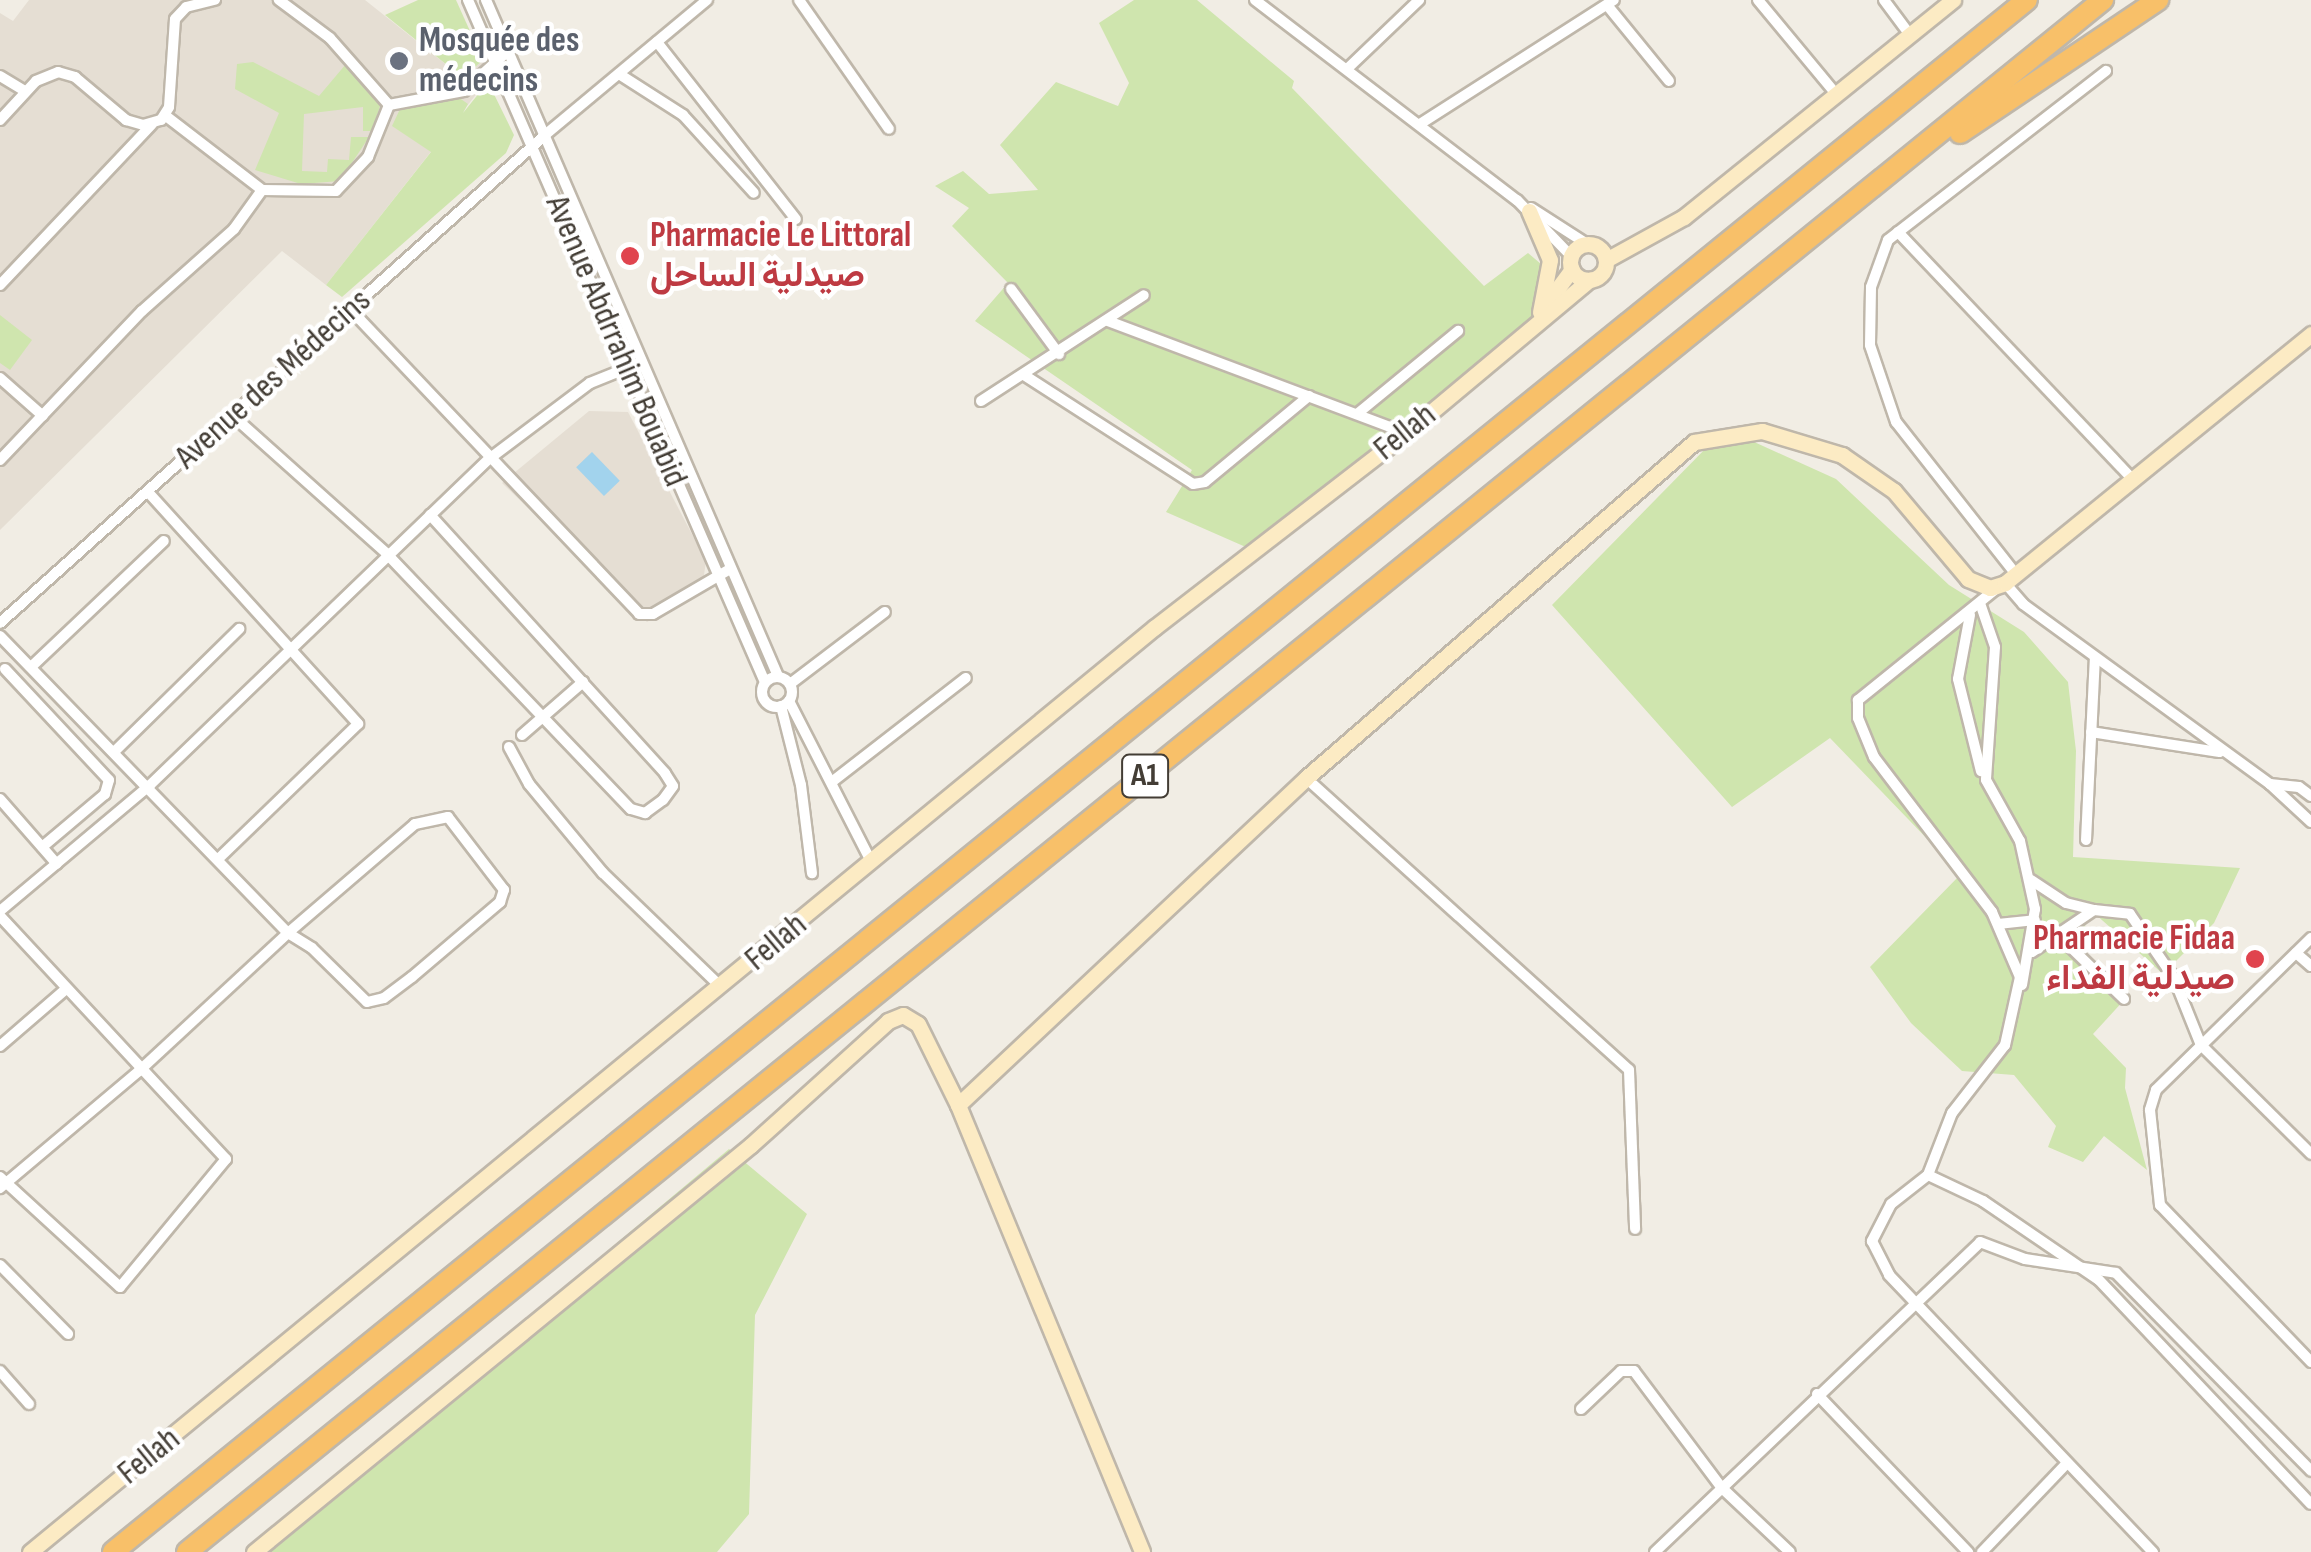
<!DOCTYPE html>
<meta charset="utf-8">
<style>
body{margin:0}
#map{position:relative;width:2311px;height:1552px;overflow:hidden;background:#f1ede4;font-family:"Sofia Sans Condensed",Vazirmatn,sans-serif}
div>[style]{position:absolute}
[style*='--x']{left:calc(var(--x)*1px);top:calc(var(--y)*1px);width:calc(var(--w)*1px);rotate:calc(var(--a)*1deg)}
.residential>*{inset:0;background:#e5ded3}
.green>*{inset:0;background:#cfe5ae}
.water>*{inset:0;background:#a2d3ed;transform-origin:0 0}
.roads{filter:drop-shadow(2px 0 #bfb7aa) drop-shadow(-2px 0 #bfb7aa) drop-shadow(0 2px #bfb7aa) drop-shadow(0 -2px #bfb7aa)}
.street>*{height:10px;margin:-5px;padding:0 5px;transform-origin:5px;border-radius:5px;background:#fff}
.street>.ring{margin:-5px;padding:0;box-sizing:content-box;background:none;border:10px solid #fff;border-radius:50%}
.secondary>*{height:15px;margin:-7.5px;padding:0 7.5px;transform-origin:7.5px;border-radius:7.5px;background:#fcebc4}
.secondary>.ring{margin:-7.5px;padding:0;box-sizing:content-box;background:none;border:15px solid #fcebc4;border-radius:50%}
.highway>*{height:20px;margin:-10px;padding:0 10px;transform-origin:10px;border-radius:10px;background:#f8c069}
.dots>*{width:28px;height:28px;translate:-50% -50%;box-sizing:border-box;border:5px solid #fff;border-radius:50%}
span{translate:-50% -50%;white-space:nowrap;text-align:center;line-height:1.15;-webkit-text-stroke:9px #fff;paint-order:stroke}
.shield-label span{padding:2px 8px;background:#fff;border:2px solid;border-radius:8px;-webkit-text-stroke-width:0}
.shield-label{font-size:32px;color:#433d35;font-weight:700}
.worship-label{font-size:35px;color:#5b616d;font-weight:700}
.left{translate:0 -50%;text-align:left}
.health-label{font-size:35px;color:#be3a42;font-weight:700}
.right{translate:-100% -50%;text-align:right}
.street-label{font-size:35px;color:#433d35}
</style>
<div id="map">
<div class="residential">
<div style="clip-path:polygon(29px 0,365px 0,463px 78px,483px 60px,489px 78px,326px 285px,282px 251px,0 530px,0 13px,13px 21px)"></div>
<div style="clip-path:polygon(589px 411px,628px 412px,706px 561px,702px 589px,647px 622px,502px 483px)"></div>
</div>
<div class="green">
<div style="clip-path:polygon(418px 0,456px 0,483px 60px,463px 78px,385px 15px)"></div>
<div style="clip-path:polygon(1134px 0,1197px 0,1294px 81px,1292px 88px,1484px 286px,1528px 253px,1574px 292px,1248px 548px,1166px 512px,1192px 470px,975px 321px,1008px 283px,952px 226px,969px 208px,935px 186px,963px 171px,989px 194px,1038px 190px,1000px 145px,1056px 82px,1118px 106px,1129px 83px,1099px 23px)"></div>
<div style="clip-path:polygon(253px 62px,319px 96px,346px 64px,381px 103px,372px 131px,363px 131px,363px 107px,304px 114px,302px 171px,327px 172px,328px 159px,349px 160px,351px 137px,369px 137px,340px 181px,301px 184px,255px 170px,279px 113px,235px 89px,237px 64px)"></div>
<div style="clip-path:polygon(488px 82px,514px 135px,506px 153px,342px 297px,326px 285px,431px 152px,392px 126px,401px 107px,458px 97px,468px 104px,463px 113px)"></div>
<div style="clip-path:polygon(0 315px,32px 340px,10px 370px,0 363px)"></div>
<div style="clip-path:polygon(1752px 441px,1836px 479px,1949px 585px,2024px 632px,2068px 682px,2076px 751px,2073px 857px,2240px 868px,2214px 923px,2163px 974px,2094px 913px,2073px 943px,2126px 998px,2093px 1034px,2126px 1068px,2125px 1088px,2147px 1170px,2104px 1136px,2083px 1162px,2048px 1147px,2056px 1126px,2014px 1075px,1962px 1071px,1911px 1023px,1870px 967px,1961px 874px,1830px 738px,1732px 807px,1552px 605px,1710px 444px)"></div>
<div style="clip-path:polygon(729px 1149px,807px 1214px,755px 1315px,749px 1514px,717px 1552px,248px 1552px)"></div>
</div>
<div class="water">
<div style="left:592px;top:452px;width:40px;height:22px;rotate:46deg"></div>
</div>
<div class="roads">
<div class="street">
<div style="--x:468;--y:0;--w:744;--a:66.47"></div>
<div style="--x:486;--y:0;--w:736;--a:66.64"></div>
<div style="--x:799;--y:0;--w:157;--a:55.1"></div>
<div style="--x:1255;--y:0;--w:330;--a:37.4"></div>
<div style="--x:1517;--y:200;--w:78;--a:46"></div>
<div style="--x:1758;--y:0;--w:122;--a:50.3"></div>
<div style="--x:1884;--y:0;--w:44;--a:53.4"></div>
<div style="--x:1607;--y:5;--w:98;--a:50.8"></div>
<div style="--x:657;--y:42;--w:225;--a:51.9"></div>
<div style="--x:1347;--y:69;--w:100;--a:-43.8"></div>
<div style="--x:619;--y:74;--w:76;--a:32.6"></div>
<div style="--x:683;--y:115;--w:105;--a:47.7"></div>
<div style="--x:0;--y:76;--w:29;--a:31"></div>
<div style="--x:389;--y:105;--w:76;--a:-10.6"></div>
<div style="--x:464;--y:91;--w:59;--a:-42.3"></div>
<div style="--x:166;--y:116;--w:121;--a:37.6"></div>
<div style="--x:0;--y:120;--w:53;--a:-47.3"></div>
<div style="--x:36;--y:81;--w:24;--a:-22"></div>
<div style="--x:58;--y:72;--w:18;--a:16"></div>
<div style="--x:75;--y:77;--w:67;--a:40.1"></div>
<div style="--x:126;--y:120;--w:18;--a:16"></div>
<div style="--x:143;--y:125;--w:19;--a:-16"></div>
<div style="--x:161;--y:120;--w:15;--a:-58"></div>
<div style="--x:169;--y:107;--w:88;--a:-86.1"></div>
<div style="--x:175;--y:19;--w:16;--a:-47"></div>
<div style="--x:186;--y:7;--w:30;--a:-14"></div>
<div style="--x:1420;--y:124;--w:230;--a:-32.6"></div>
<div style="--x:1531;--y:208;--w:67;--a:32.7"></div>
<div style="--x:1898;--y:232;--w:342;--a:46.5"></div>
<div style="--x:0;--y:285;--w:221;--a:-46.6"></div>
<div style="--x:1011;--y:289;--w:81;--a:53.6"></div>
<div style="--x:350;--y:309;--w:420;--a:46.5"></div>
<div style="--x:639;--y:614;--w:14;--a:0"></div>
<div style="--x:653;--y:614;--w:89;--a:-30.3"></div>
<div style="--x:1108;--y:321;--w:318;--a:20.6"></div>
<div style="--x:1024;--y:375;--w:201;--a:32.8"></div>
<div style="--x:1193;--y:484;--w:12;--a:-9"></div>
<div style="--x:1205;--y:482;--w:135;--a:-39.6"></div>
<div style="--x:0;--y:378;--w:57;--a:41.5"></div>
<div style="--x:981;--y:401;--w:194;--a:-33"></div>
<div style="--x:1357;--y:414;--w:131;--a:-39.4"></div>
<div style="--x:233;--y:416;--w:205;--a:41.8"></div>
<div style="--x:386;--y:553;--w:354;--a:46.3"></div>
<div style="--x:631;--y:809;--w:15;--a:16"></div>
<div style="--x:645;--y:813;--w:22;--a:-36"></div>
<div style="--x:663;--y:800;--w:17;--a:-54"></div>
<div style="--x:673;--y:786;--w:15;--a:-122"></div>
<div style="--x:665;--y:773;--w:349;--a:-132.3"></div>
<div style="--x:0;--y:460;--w:206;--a:-46.4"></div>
<div style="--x:142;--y:311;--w:123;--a:-41.7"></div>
<div style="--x:234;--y:229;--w:48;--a:-54.3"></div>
<div style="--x:262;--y:190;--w:74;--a:0.8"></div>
<div style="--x:336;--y:191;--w:47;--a:-46.7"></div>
<div style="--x:368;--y:157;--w:56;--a:-68"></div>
<div style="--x:389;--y:105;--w:89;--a:-131.4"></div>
<div style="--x:330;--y:38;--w:64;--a:-143.3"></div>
<div style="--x:148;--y:492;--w:313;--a:47.8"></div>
<div style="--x:358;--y:724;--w:194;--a:136"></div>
<div style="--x:2015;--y:573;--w:192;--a:-128.2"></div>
<div style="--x:1896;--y:422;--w:81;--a:-108.7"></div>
<div style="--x:1870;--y:345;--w:58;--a:-89"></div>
<div style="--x:1871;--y:287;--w:50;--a:-70.1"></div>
<div style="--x:1888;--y:240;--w:276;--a:-37.8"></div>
<div style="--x:2005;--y:583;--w:28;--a:49"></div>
<div style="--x:2023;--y:604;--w:306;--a:36.1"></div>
<div style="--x:2270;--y:784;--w:56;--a:42.8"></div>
<div style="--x:1997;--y:588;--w:179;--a:141.1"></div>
<div style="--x:1858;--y:700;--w:18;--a:90"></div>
<div style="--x:1858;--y:718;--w:42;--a:67.7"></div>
<div style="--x:1874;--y:757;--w:195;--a:52.7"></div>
<div style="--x:1992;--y:912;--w:71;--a:66.7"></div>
<div style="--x:2020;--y:977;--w:70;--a:102.4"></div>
<div style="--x:2005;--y:1045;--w:86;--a:127.9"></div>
<div style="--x:1952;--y:1113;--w:66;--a:111.2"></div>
<div style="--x:1928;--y:1175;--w:47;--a:141.9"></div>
<div style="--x:1891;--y:1204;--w:42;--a:117.2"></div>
<div style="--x:1872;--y:1241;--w:38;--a:63"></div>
<div style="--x:1889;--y:1275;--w:383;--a:46.4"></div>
<div style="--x:1981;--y:606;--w:43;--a:71.1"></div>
<div style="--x:1995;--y:647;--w:133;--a:93.9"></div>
<div style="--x:1986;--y:780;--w:70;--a:60.9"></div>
<div style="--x:2020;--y:841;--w:70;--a:77.6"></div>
<div style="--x:2035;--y:909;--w:77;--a:99.7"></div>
<div style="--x:1970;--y:615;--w:65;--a:100.6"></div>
<div style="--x:1958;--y:679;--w:95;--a:76"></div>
<div style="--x:0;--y:623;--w:732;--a:-41.84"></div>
<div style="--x:545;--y:135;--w:211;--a:-39.8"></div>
<div style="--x:0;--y:636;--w:414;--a:45.9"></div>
<div style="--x:288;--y:933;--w:28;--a:32"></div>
<div style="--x:312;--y:948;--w:77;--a:44.5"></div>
<div style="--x:367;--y:1002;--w:17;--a:-13"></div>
<div style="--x:384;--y:998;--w:35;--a:-37"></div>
<div style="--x:412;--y:977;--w:116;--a:-40.4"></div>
<div style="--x:500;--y:902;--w:13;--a:-72"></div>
<div style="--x:504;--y:890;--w:92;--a:-127.5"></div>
<div style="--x:448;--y:817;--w:34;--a:168"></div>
<div style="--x:415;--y:824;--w:167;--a:139.4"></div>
<div style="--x:288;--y:933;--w:203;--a:137.2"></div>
<div style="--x:139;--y:1071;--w:182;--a:139.9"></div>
<div style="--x:31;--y:667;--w:183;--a:-43.5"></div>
<div style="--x:5;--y:669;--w:152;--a:46.9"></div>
<div style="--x:109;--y:780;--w:15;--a:106"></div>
<div style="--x:105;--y:794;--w:82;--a:139.9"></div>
<div class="ring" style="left:762px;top:677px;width:20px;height:20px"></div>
<div style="--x:790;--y:684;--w:119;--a:-37.2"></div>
<div style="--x:789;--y:701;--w:180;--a:62.9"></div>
<div style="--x:781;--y:706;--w:81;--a:75.8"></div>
<div style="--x:801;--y:785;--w:89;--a:82.9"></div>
<div style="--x:2091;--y:732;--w:130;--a:8.9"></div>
<div style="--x:522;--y:735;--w:81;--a:-41"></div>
<div style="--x:509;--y:747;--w:42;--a:61.6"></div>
<div style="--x:529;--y:784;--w:116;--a:50.3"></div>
<div style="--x:603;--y:873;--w:164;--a:44"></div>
<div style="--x:116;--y:750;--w:173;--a:-44.5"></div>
<div style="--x:1306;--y:778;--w:435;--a:42.1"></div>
<div style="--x:1629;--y:1070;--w:159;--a:87.8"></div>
<div style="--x:833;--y:781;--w:168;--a:-37.8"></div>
<div style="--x:2270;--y:784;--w:29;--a:6"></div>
<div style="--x:2299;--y:787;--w:15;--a:37"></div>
<div style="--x:0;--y:799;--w:86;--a:48.8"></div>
<div style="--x:2086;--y:840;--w:182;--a:-87.2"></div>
<div style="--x:2031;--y:880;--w:42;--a:33.3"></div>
<div style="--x:2066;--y:903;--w:29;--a:14"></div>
<div style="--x:0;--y:911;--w:196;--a:-40"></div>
<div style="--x:150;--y:785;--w:470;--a:-43.9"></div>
<div style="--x:489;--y:459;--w:126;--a:-37"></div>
<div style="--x:590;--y:383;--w:56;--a:-22"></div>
<div style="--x:0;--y:916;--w:332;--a:47.1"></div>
<div style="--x:226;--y:1159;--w:166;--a:129.6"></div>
<div style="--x:120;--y:1287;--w:163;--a:-137.5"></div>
<div style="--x:1998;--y:924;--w:37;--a:-6"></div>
<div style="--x:2058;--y:935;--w:92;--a:44.1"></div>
<div style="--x:2311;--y:938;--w:217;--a:135.6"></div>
<div style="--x:2156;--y:1090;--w:21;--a:107"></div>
<div style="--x:2150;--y:1110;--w:96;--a:84"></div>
<div style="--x:2160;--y:1205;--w:218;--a:46.1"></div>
<div style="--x:2032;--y:952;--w:75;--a:-34.1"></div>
<div style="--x:2094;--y:910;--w:36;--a:6"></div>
<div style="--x:2130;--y:914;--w:78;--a:55.5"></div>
<div style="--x:2174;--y:978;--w:72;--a:68.1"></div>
<div style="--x:2201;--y:1045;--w:155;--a:44.7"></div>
<div style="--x:2296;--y:953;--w:20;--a:41"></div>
<div style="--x:0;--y:1046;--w:87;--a:-40.8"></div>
<div style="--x:1928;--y:1175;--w:61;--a:25.3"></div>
<div style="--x:1983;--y:1201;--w:140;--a:34.3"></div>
<div style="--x:2099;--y:1280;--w:308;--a:46.6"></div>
<div style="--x:0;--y:1265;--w:97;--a:45.4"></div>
<div style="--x:0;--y:1371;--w:44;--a:48.7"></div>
<div style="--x:1817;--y:1394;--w:219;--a:46.3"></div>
<div style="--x:1581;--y:1409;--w:55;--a:-43.5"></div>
<div style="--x:1621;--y:1371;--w:13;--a:0"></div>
<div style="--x:1634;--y:1371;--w:146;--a:53.1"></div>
<div style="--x:1722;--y:1488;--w:93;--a:43.3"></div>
<div style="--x:1655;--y:1552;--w:449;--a:-43.6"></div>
<div style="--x:1980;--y:1242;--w:48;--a:20.7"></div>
<div style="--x:2025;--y:1259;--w:92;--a:8.7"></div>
<div style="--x:2116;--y:1273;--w:278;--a:45.4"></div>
<div style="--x:1982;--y:1552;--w:123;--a:-46.3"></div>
</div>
<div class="secondary">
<div style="--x:1529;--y:211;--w:53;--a:66.8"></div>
<div style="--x:1550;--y:260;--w:53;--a:100.9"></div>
<div class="ring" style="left:1570px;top:244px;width:21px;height:21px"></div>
<div style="--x:1606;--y:260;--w:89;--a:-28.9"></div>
<div style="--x:1684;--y:217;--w:346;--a:-38.9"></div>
<div style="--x:1544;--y:307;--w:47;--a:-53.6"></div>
<div style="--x:958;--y:1105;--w:478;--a:-43.2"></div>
<div style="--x:1306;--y:778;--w:513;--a:-40.89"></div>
<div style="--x:1694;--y:442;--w:69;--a:-9.2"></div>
<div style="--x:1762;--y:431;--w:84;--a:16.7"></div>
<div style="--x:1842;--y:455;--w:63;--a:34.7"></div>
<div style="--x:1894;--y:491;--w:115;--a:49.9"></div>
<div style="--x:1968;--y:579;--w:24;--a:22"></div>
<div style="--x:1990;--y:588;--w:16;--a:-18"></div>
<div style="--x:2005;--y:583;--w:395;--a:-39.1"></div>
<div style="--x:30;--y:1552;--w:1456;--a:-39.43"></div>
<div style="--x:1155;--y:627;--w:317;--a:-37.7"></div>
<div style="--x:1406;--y:433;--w:239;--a:-39.9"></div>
<div style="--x:254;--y:1552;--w:642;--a:-39.31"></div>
<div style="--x:751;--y:1145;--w:185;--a:-42.1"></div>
<div style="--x:888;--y:1021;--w:16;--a:-22"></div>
<div style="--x:903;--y:1015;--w:17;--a:31"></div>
<div style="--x:918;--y:1024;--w:90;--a:63.7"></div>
<div style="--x:958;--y:1105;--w:483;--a:67.6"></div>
</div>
<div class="highway">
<div style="--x:1960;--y:133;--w:239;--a:-33.9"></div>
<div style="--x:113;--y:1552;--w:2464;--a:-39.04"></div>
<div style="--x:187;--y:1552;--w:2466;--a:-39.01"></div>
</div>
</div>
<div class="dots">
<div style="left:399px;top:61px;background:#6b7280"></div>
<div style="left:630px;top:256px;background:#e0444e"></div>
<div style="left:2255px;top:959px;background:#e0444e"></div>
</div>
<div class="shield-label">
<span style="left:1145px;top:776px">A1</span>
</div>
<div class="worship-label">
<span class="left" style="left:419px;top:61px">Mosquée des<br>médecins</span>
</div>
<div class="health-label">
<span class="left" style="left:650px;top:256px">Pharmacie Le Littoral<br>صيدلية الساحل</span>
<span class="right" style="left:2235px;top:959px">Pharmacie Fidaa<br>صيدلية الفداء</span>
</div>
<div class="street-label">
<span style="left:616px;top:341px;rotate:67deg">Avenue Abdrrahim Bouabid</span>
<span style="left:273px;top:379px;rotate:-42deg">Avenue des Médecins</span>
<span style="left:1405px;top:432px;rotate:-39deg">Fellah</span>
<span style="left:776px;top:942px;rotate:-40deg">Fellah</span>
<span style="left:149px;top:1456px;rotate:-39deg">Fellah</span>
</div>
</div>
